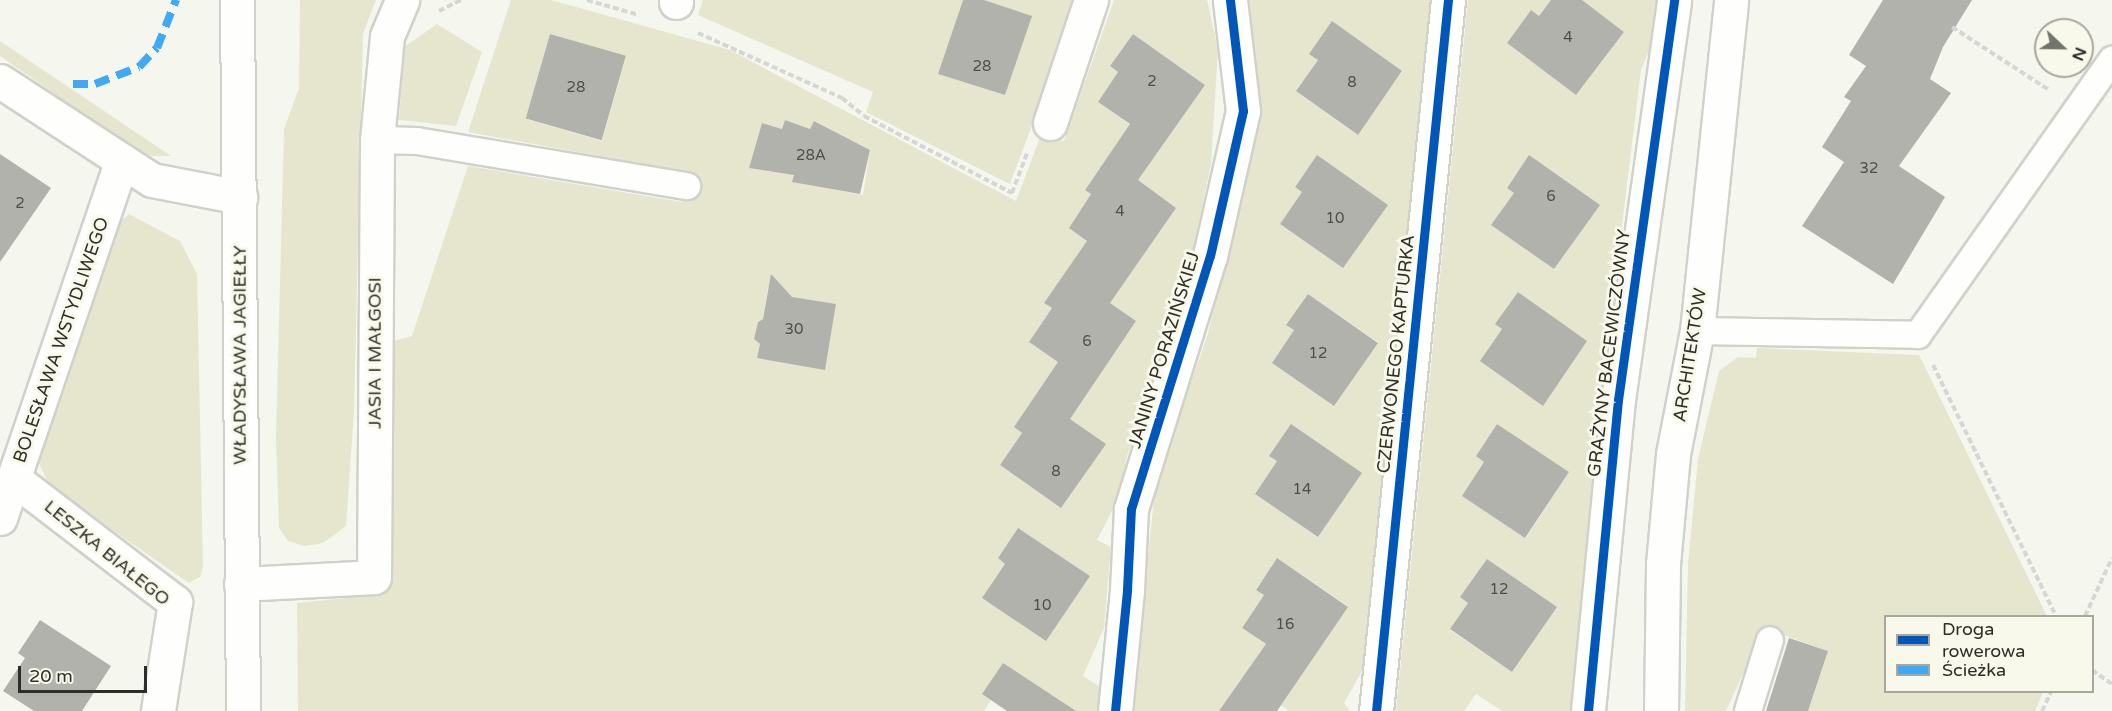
<!DOCTYPE html>
<meta charset="utf-8">
<style>
body{margin:0}
#map{position:relative;width:2112px;height:711px;overflow:hidden;background:#f5f6ee;font-family:"Varela Round",sans-serif}
div>[style]{position:absolute}
[style*='--x']{left:calc(var(--x)*1px);top:calc(var(--y)*1px);width:calc(var(--w)*1px);rotate:calc(var(--a)*1deg)}
.green>*{inset:0;background:#e5e6cd}
.building>*{inset:0;background:#b2b2ad;transform-origin:0 0}
.path>*{height:4px;margin-top:-2px;transform-origin:0;background:repeating-linear-gradient(90deg,#d6d7d4 0 6px,transparent 0 9px)}
.roads{filter:drop-shadow(2px 0 #d1d1cb) drop-shadow(-2px 0 #d1d1cb) drop-shadow(0 2px #d1d1cb) drop-shadow(0 -2px #d1d1cb)}
.service>*{height:26px;margin:-13px;padding:0 13px;transform-origin:13px;border-radius:13px;background:#fefefc}
.minor>*{height:33px;margin:-16.5px;padding:0 16.5px;transform-origin:16.5px;border-radius:16.5px;background:#fefefc}
.quiet>*{height:8px;margin-top:-4px;transform-origin:0;background:repeating-linear-gradient(90deg,#3fa9f5 0 15px,transparent 0 23px)}
.cycleway>*{height:9px;margin:-4.5px;padding:0 4.5px;transform-origin:4.5px;border-radius:4.5px;background:#0057b8}
span{translate:-50% -50%;white-space:nowrap;text-align:center;line-height:1.15;-webkit-text-stroke:6px #f8f9eb;paint-order:stroke}
.number-label{font-size:15px;color:#4f4f4a}
.number-label span{-webkit-text-stroke-width:0}
.street-label{font-size:18px;color:#2e2e29}
.legend{position:absolute;left:1884px;top:615px;width:210px;height:78px;box-sizing:border-box;background:#f8f9eb;border:2px solid #a7a89d;margin:0;padding:8px 10px;list-style:none;font-size:18px;color:#2e2e29}
.legend li{display:flex;align-items:center;gap:12px;height:30px}
.legend b{width:30px;border:2px solid #a7a89d}
.north{position:absolute;left:2034px;top:18px;width:60px;height:60px;box-sizing:border-box;background:#f8f9eb;border:2px solid #a7a89d;border-radius:50%;rotate:112deg;font-size:16px;font-weight:700;line-height:24px;text-align:center;color:#2e2e29}
.north::after{content:'';display:block;margin:auto;width:21px;height:27px;background:#74746e;clip-path:polygon(50% 0,100% 100%,50% 72%,0 100%)}
.scale{position:absolute;left:18px;top:666px;width:129px;height:27px;box-sizing:border-box;border:3px solid #2e2e29;border-top:0;padding-left:8px;font-size:18px;line-height:21px;white-space:nowrap;color:#2e2e29;-webkit-text-stroke:4px #f8f9eb;paint-order:stroke}
</style>
<div id="map">
<div class="green">
<div style="clip-path:polygon(300px 0,376px 0,363px 34px,354px 411px,346px 526px,323px 543px,305px 546px,288px 541px,279px 528px,276px 437px,284px 129px,299px 88px)"></div>
<div style="clip-path:polygon(evenodd,511px 0,551px 0,730px 50px,1016px 201px,1041px 135px,1064px 141px,1114px 0,1207px 0,1218px 50px,1211px 164px,1179px 317px,1127px 456px,1118px 499px,1097px 540px,1111px 547px,1104px 628px,1083px 676px,1100px 687px,1098px 711px,1074px 711px,1003px 663px,982px 694px,991px 700px,984px 711px,298px 711px,297px 603px,385px 594px,389px 342px,412px 336px,468px 166px,682px 202px,692px 173px,468px 132px,511px 0,550px 34px,626px 57px,602px 141px,526px 119px,550px 34px,511px 0,1133px 34px,1205px 85px,1161px 147px,1098px 102px,1118px 72px,1110px 66px,1133px 34px,511px 0,785px 120px,810px 129px,815px 121px,870px 150px,863px 195px,793px 182px,794px 174px,749px 168px,762px 123px,782px 129px,785px 120px,511px 0,1107px 158px,1132px 271px,1069px 228px,1091px 194px,1085px 189px,1107px 158px,511px 0,773px 284px,784px 296px,836px 304px,825px 369px,757px 358px,760px 344px,754px 339px,758px 322px,763px 319px,768px 288px,773px 284px,511px 0,1044px 303px,1136px 321px,1092px 385px,1029px 342px,1052px 308px,1044px 303px,511px 0,1036px 395px,1105px 444px,1061px 508px,1000px 465px,1022px 433px,1014px 427px,1036px 395px,511px 0,1018px 528px,1090px 576px,1005px 564px,998px 558px,1018px 528px)"></div>
<div style="clip-path:polygon(703px 0,963px 0,938px 74px,1005px 95px,1031px 16px,984px 0,1079px 0,1010px 184px,866px 112px,873px 92px,698px 15px)"></div>
<div style="clip-path:polygon(evenodd,1246px 0,1432px 0,1379px 543px,1362px 671px,1344px 703px,1350px 711px,1289px 711px,1242px 678px,1222px 711px,1131px 711px,1156px 482px,1208px 334px,1255px 123px,1246px 0,1333px 22px,1402px 72px,1357px 135px,1296px 91px,1318px 60px,1333px 22px,1246px 0,1317px 156px,1343px 268px,1280px 224px,1302px 192px,1295px 186px,1317px 156px,1246px 0,1308px 294px,1378px 342px,1334px 406px,1272px 363px,1294px 330px,1286px 325px,1308px 294px,1246px 0,1269px 456px,1362px 473px,1318px 537px,1255px 494px,1277px 461px,1269px 456px,1246px 0,1277px 558px,1348px 606px,1304px 671px,1242px 628px,1264px 595px,1256px 589px,1277px 558px)"></div>
<div style="clip-path:polygon(evenodd,1468px 0,1551px 0,1539px 16px,1531px 10px,1507px 43px,1576px 95px,1624px 32px,1582px 0,1659px 0,1654px 40px,1641px 70px,1614px 291px,1574px 711px,1502px 711px,1476px 694px,1464px 711px,1396px 711px,1468px 0,1529px 156px,1599px 205px,1554px 269px,1492px 225px,1514px 193px,1507px 187px,1529px 156px,1468px 0,1518px 292px,1586px 341px,1543px 405px,1481px 361px,1502px 329px,1496px 324px,1518px 292px,1468px 0,1497px 424px,1569px 472px,1526px 538px,1463px 496px,1484px 462px,1476px 456px,1497px 424px,1468px 0,1487px 559px,1557px 607px,1512px 672px,1450px 630px,1468px 603px,1461px 597px,1487px 559px)"></div>
<div style="clip-path:polygon(437px 24px,482px 52px,456px 126px,399px 120px,404px 47px)"></div>
<div style="clip-path:polygon(0 41px,171px 156px,152px 156px,136px 150px,0 56px)"></div>
<div style="clip-path:polygon(129px 214px,180px 241px,197px 274px,203px 567px,200px 577px,189px 583px,50px 487px,35px 455px,114px 227px)"></div>
<div style="clip-path:polygon(1757px 348px,1919px 355px,2047px 616px,1886px 616px,1886px 692px,2043px 692px,2035px 711px,1808px 711px,1828px 651px,1764px 628px,1726px 711px,1685px 711px,1688px 564px,1698px 459px,1719px 371px,1738px 357px,1756px 358px)"></div>
</div>
<div class="building">
<div style="clip-path:polygon(963px 0,984px 0,1032px 16px,1005px 95px,938px 74px)"></div>
<div style="clip-path:polygon(1551px 0,1582px 0,1624px 32px,1576px 95px,1507px 43px,1531px 10px,1539px 16px)"></div>
<div style="clip-path:polygon(1883px 0,1972px 0,1943px 47px,1930px 79px,1951px 93px,1899px 166px,1945px 197px,1893px 284px,1802px 226px,1844px 162px,1822px 147px,1851px 101px,1844px 97px,1866px 66px,1849px 55px)"></div>
<div style="clip-path:polygon(1332px 21px,1402px 71px,1358px 135px,1296px 91px,1318px 60px,1309px 54px)"></div>
<div style="left:550px;top:34px;width:79px;height:88px;rotate:16deg"></div>
<div style="clip-path:polygon(1133px 34px,1205px 85px,1138px 180px,1176px 208px,1110px 303px,1136px 321px,1070px 419px,1106px 444px,1061px 508px,1000px 465px,1022px 433px,1014px 427px,1058px 362px,1029px 342px,1052px 308px,1044px 303px,1087px 241px,1069px 228px,1091px 194px,1085px 190px,1130px 124px,1098px 102px,1118px 72px,1110px 66px)"></div>
<div style="clip-path:polygon(785px 120px,810px 129px,814px 121px,870px 150px,860px 194px,792px 182px,794px 175px,749px 168px,762px 123px,782px 129px)"></div>
<div style="clip-path:polygon(0 154px,51px 188px,0 262px)"></div>
<div style="clip-path:polygon(1317px 155px,1388px 205px,1343px 268px,1280px 224px,1302px 192px,1295px 187px)"></div>
<div style="clip-path:polygon(1529px 155px,1600px 205px,1554px 269px,1491px 225px,1514px 193px,1507px 188px)"></div>
<div style="clip-path:polygon(771px 274px,792px 297px,836px 304px,825px 370px,757px 358px,760px 344px,754px 339px,758px 322px,763px 319px)"></div>
<div style="clip-path:polygon(1518px 292px,1587px 341px,1543px 406px,1480px 361px,1502px 329px,1495px 324px)"></div>
<div style="clip-path:polygon(1308px 294px,1378px 343px,1334px 406px,1272px 363px,1294px 330px,1286px 325px)"></div>
<div style="clip-path:polygon(1291px 424px,1362px 473px,1318px 537px,1255px 494px,1277px 461px,1269px 456px)"></div>
<div style="clip-path:polygon(1497px 424px,1569px 472px,1525px 538px,1462px 496px,1484px 462px,1476px 456px)"></div>
<div style="clip-path:polygon(1018px 528px,1090px 576px,1046px 641px,982px 598px,1005px 564px,998px 558px)"></div>
<div style="clip-path:polygon(1277px 558px,1348px 607px,1277px 711px,1219px 711px,1266px 644px,1242px 628px,1264px 595px,1256px 590px)"></div>
<div style="clip-path:polygon(1487px 559px,1557px 607px,1512px 672px,1450px 629px,1468px 603px,1460px 597px)"></div>
<div style="clip-path:polygon(40px 620px,111px 666px,82px 711px,34px 711px,3px 691px,25px 658px,18px 653px)"></div>
<div style="clip-path:polygon(1789px 638px,1828px 651px,1808px 711px,1766px 711px)"></div>
<div style="clip-path:polygon(1003px 663px,1076px 711px,1007px 711px,982px 694px)"></div>
</div>
<div class="path">
<div style="--x:587;--y:0;--w:54;--a:16.1"></div>
<div style="--x:439;--y:11;--w:25;--a:-27"></div>
<div style="--x:1952;--y:27;--w:116;--a:33"></div>
<div style="--x:698;--y:33;--w:158;--a:24.3"></div>
<div style="--x:842;--y:98;--w:28;--a:39"></div>
<div style="--x:864;--y:116;--w:167;--a:27.5"></div>
<div style="--x:1012;--y:193;--w:43;--a:-69.4"></div>
<div style="--x:1933;--y:365;--w:280;--a:63.9"></div>
<div style="--x:2085;--y:616;--w:64;--a:-65"></div>
<div style="--x:2092;--y:670;--w:24;--a:35"></div>
<div style="--x:2042;--y:711;--w:21;--a:-65"></div>
</div>
<div class="roads">
<div class="service">
<div style="--x:377;--y:140;--w:40;--a:1.4"></div>
<div style="--x:417;--y:141;--w:274;--a:9.5"></div>
<div style="--x:1697;--y:331;--w:221;--a:1"></div>
<div style="--x:1918;--y:335;--w:337;--a:-54.8"></div>
<div style="--x:1748;--y:711;--w:74;--a:-72.8"></div>
</div>
<div class="minor">
<div style="--x:237;--y:0;--w:711;--a:89.52"></div>
<div style="--x:676;--y:2;--w:2;--a:-90"></div>
<div style="--x:0;--y:81;--w:181;--a:33.1"></div>
<div style="--x:152;--y:180;--w:90;--a:10.9"></div>
<div style="--x:1050;--y:123;--w:130;--a:-71.6"></div>
<div style="--x:14;--y:479;--w:203;--a:37.4"></div>
<div style="--x:175;--y:602;--w:110;--a:98.9"></div>
<div style="--x:0;--y:518;--w:376;--a:-71.2"></div>
<div style="--x:241;--y:584;--w:133;--a:-3"></div>
<div style="--x:374;--y:577;--w:437;--a:-89.6"></div>
<div style="--x:377;--y:140;--w:104;--a:-84.5"></div>
<div style="--x:387;--y:36;--w:39;--a:-67"></div>
<div style="--x:1115;--y:711;--w:122;--a:-84.3"></div>
<div style="--x:1127;--y:590;--w:81;--a:-87.2"></div>
<div style="--x:1131;--y:509;--w:265;--a:-72.7"></div>
<div style="--x:1210;--y:256;--w:149;--a:-77.2"></div>
<div style="--x:1243;--y:111;--w:112;--a:-96.7"></div>
<div style="--x:1376;--y:711;--w:715;--a:-84.22"></div>
<div style="--x:1588;--y:711;--w:312;--a:-84.5"></div>
<div style="--x:1618;--y:400;--w:404;--a:-82"></div>
<div style="--x:1661;--y:711;--w:147;--a:-89.2"></div>
<div style="--x:1663;--y:564;--w:110;--a:-84.8"></div>
<div style="--x:1673;--y:454;--w:125;--a:-79"></div>
<div style="--x:1697;--y:331;--w:333;--a:-84.1"></div>
</div>
</div>
<div class="quiet">
<div style="--x:73;--y:84;--w:22;--a:0"></div>
<div style="--x:95;--y:84;--w:47;--a:-21.1"></div>
<div style="--x:139;--y:67;--w:26;--a:-47"></div>
<div style="--x:157;--y:48;--w:52;--a:-68.4"></div>
</div>
<div class="cycleway">
<div style="--x:1115;--y:711;--w:122;--a:-84.3"></div>
<div style="--x:1127;--y:590;--w:81;--a:-87.2"></div>
<div style="--x:1131;--y:509;--w:265;--a:-72.7"></div>
<div style="--x:1210;--y:256;--w:149;--a:-77.2"></div>
<div style="--x:1243;--y:111;--w:112;--a:-96.7"></div>
<div style="--x:1376;--y:711;--w:715;--a:-84.22"></div>
<div style="--x:1588;--y:711;--w:312;--a:-84.5"></div>
<div style="--x:1618;--y:400;--w:404;--a:-82"></div>
</div>
<div class="number-label">
<span style="left:1568px;top:38px">4</span>
<span style="left:982px;top:67px">28</span>
<span style="left:1152px;top:82px">2</span>
<span style="left:1352px;top:83px">8</span>
<span style="left:576px;top:88px">28</span>
<span style="left:811px;top:156px">28A</span>
<span style="left:1869px;top:169px">32</span>
<span style="left:1551px;top:197px">6</span>
<span style="left:20px;top:204px">2</span>
<span style="left:1120px;top:212px">4</span>
<span style="left:1335px;top:219px">10</span>
<span style="left:794px;top:330px">30</span>
<span style="left:1087px;top:342px">6</span>
<span style="left:1318px;top:354px">12</span>
<span style="left:1056px;top:472px">8</span>
<span style="left:1302px;top:490px">14</span>
<span style="left:1499px;top:590px">12</span>
<span style="left:1042px;top:606px">10</span>
<span style="left:1285px;top:625px">16</span>
</div>
<div class="street-label">
<span style="left:61px;top:340px;rotate:-71deg">BOLESŁAWA WSTYDLIWEGO</span>
<span style="left:1164px;top:350px;rotate:-73deg">JANINY PORAZIŃSKIEJ</span>
<span style="left:375px;top:353px;rotate:-90deg">JASIA I MAŁGOSI</span>
<span style="left:1609px;top:353px;rotate:-83deg">GRAŻYNY BACEWICZÓWNY</span>
<span style="left:1396px;top:354px;rotate:-84deg">CZERWONEGO KAPTURKA</span>
<span style="left:240px;top:355px;rotate:-90deg">WŁADYSŁAWA JAGIEŁŁY</span>
<span style="left:1690px;top:355px;rotate:-81deg">ARCHITEKTÓW</span>
<span style="left:107px;top:553px;rotate:39deg">LESZKA BIAŁEGO</span>
</div>
<ul class="legend">
<li><b style="height:8px;background:#0057b8"></b>Droga rowerowa</li>
<li><b style="height:8px;background:#3fa9f5"></b>Ścieżka</li>
</ul>
<div class="north">N</div>
<div class="scale">20 m</div>
</div>
